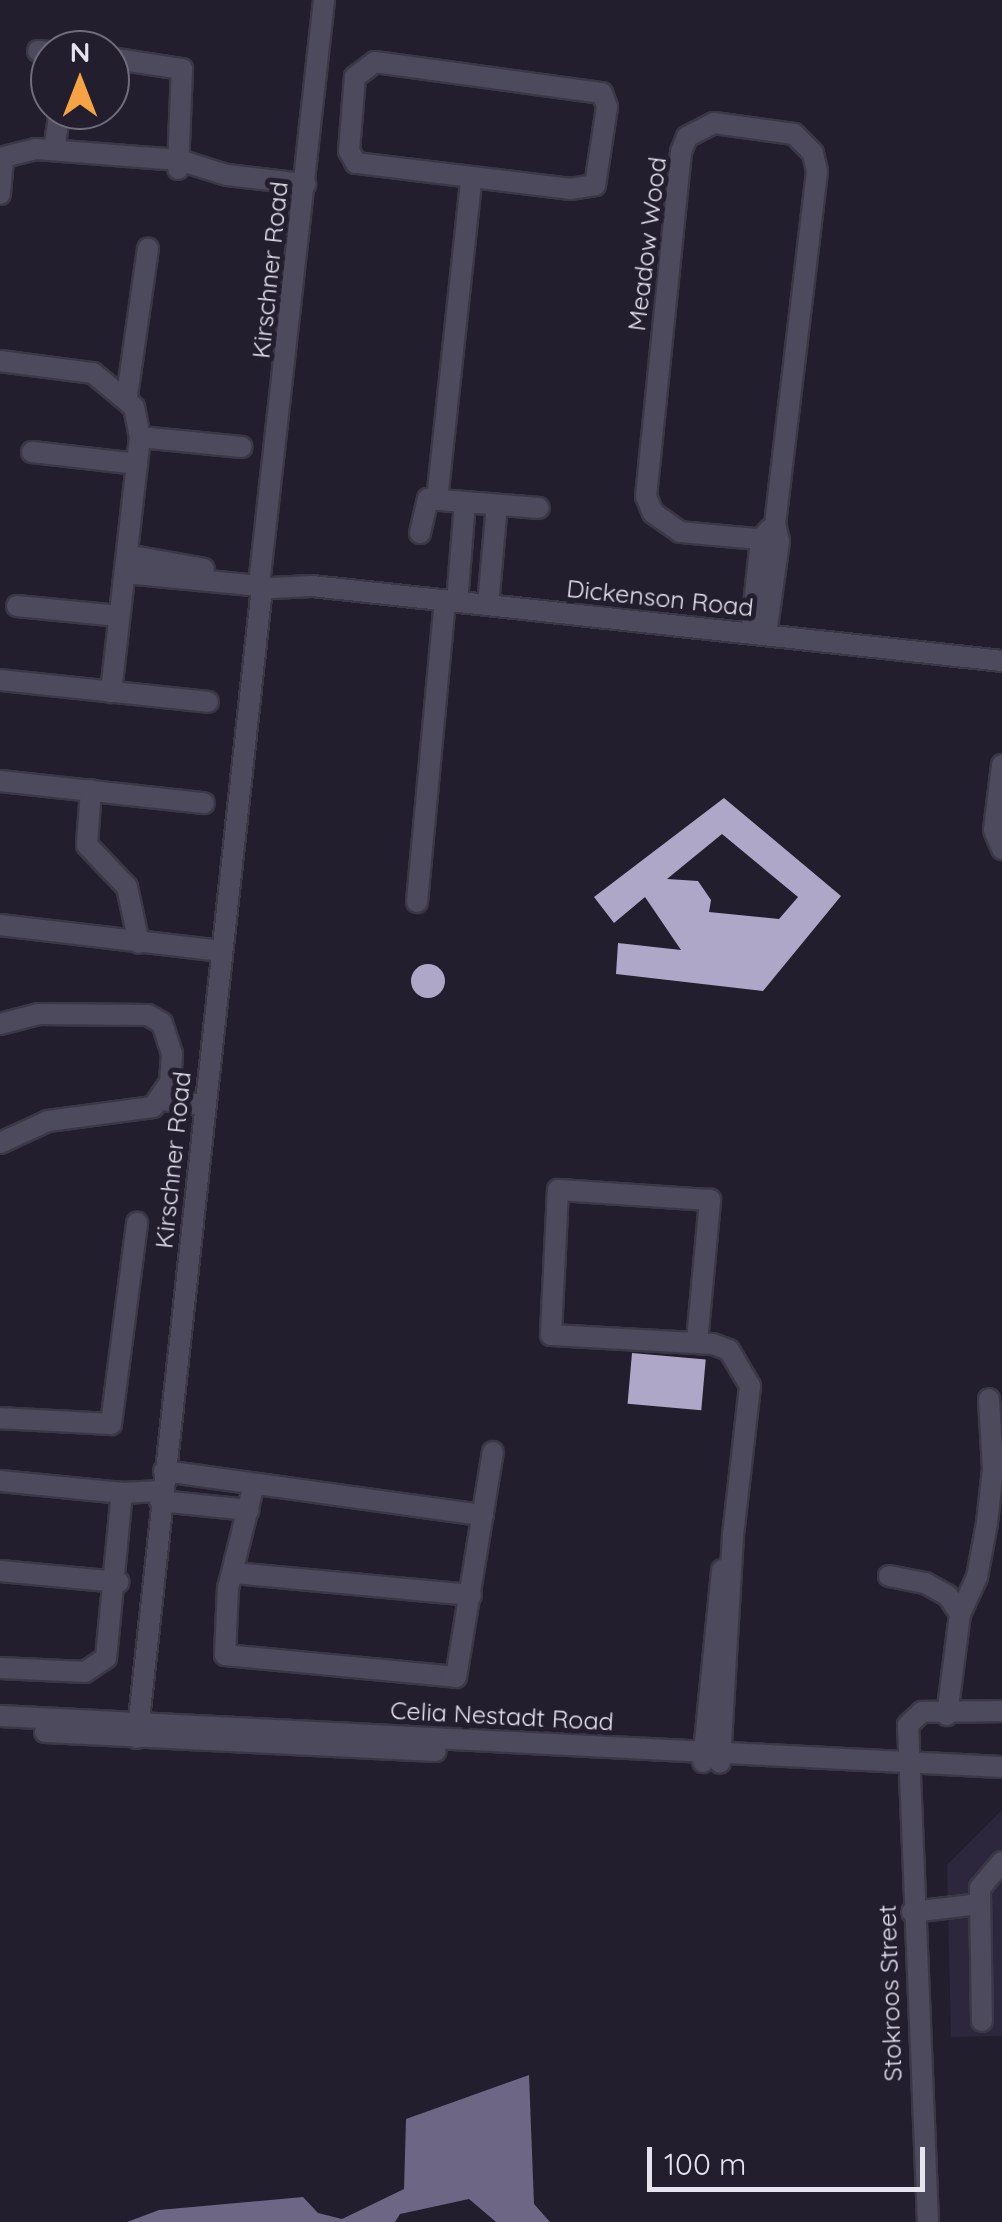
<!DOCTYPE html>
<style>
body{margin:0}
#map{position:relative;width:1002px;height:2222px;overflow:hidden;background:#221e2e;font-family:Quicksand,sans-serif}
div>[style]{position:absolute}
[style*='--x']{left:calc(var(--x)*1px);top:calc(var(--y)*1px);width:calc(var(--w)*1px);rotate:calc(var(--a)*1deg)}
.built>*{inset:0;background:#2c273d}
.water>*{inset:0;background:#6d6685}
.building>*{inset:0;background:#aea7c8;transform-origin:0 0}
.round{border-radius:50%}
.roads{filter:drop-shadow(2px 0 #3b3846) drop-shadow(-2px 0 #3b3846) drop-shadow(0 2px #3b3846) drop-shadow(0 -2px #3b3846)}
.minor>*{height:20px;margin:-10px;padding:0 10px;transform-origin:10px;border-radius:10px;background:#4e4a5d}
span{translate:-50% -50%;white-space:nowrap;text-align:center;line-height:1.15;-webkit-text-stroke:10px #221e2e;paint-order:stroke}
.street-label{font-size:25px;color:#e5e3ee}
.north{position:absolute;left:30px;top:30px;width:100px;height:100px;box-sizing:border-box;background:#221e2e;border:2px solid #706d7b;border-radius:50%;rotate:0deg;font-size:28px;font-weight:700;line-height:40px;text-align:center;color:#e5e3ee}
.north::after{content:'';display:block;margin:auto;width:35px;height:45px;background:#f5a345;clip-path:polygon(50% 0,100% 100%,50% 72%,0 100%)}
.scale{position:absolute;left:647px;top:2147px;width:278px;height:45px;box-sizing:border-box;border:5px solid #e5e3ee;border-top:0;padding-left:12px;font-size:30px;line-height:35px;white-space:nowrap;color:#e5e3ee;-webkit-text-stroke:8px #221e2e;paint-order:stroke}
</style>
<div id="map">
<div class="built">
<div style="clip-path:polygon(1002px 1810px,1002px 2036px,951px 2037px,947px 1865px)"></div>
</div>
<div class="water">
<div style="clip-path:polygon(529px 2075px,534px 2204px,550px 2222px,496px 2222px,469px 2199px,400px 2214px,395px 2222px,127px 2222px,159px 2210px,303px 2197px,318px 2213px,342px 2219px,404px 2189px,406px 2119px)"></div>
</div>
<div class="building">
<div style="clip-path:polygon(evenodd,724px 798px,841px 896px,763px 991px,616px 974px,618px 943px,681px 950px,645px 897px,614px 923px,594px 897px,724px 798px,722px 834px,798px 897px,779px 919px,709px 912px,711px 900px,698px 881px,667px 879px,722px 834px)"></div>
<div class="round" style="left:411px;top:964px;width:34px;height:34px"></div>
<div style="left:632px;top:1353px;width:74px;height:51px;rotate:5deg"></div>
</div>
<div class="roads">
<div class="minor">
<div style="--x:38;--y:51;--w:12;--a:5"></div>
<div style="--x:110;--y:58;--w:73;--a:8.7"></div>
<div style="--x:182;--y:69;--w:100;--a:92.3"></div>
<div style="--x:375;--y:62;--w:229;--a:7.8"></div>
<div style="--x:602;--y:93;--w:15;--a:70"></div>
<div style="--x:607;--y:107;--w:79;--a:98.7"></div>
<div style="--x:595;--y:185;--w:24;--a:171"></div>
<div style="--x:571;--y:189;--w:217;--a:-173.1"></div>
<div style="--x:356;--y:163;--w:14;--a:-120"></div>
<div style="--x:349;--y:151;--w:74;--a:-85.4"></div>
<div style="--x:355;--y:77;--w:25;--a:-37"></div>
<div style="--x:54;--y:150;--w:40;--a:-81.5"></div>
<div style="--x:0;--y:158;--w:37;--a:-14"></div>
<div style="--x:36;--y:149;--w:143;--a:4.4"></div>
<div style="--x:179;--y:160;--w:50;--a:17.4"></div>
<div style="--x:227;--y:175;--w:79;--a:6.6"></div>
<div style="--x:0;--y:194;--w:35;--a:-85"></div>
<div style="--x:0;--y:361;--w:94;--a:7.4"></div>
<div style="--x:93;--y:373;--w:53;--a:39.7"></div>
<div style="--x:134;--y:407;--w:31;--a:79"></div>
<div style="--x:140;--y:437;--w:257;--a:96.5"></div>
<div style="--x:127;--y:396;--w:149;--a:-81.9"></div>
<div style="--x:140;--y:437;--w:102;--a:5.6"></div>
<div style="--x:32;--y:452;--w:106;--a:6.5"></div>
<div style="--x:437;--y:500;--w:322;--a:-83.9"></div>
<div style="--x:420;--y:533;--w:35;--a:-77"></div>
<div style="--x:428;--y:499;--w:111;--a:4.6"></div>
<div style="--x:127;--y:555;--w:78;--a:10.3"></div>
<div style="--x:125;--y:573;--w:137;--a:5.5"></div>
<div style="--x:260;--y:576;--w:580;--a:-83.66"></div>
<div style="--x:271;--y:588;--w:41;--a:-2.8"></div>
<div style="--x:312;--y:586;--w:694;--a:6.2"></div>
<div style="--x:457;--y:602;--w:100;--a:-85.4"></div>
<div style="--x:488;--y:605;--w:100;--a:-84.9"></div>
<div style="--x:17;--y:606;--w:102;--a:5.6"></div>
<div style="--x:751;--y:633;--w:95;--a:-83.9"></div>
<div style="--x:761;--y:539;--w:13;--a:-48"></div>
<div style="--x:766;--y:635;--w:95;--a:-82.1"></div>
<div style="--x:779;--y:541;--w:17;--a:-103"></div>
<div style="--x:775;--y:524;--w:355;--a:-83.2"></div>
<div style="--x:817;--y:171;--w:18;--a:-103"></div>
<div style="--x:813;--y:153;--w:27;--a:-135"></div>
<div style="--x:794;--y:134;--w:81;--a:-172.2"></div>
<div style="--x:714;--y:123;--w:30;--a:153"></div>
<div style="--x:687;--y:137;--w:16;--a:112"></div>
<div style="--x:681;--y:152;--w:346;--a:95.8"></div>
<div style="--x:646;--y:496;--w:18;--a:68"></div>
<div style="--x:653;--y:513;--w:33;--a:35"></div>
<div style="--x:680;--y:532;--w:99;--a:5.2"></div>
<div style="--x:0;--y:680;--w:209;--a:6"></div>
<div style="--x:1002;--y:765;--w:65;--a:97"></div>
<div style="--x:994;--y:830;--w:21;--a:67"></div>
<div style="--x:0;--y:781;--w:205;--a:6.2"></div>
<div style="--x:91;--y:790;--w:55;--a:94.2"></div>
<div style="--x:87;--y:845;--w:58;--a:46.4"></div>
<div style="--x:127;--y:887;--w:57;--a:77.9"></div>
<div style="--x:417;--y:902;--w:303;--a:-84.7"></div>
<div style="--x:0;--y:925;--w:223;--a:6.7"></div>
<div style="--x:0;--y:1024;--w:40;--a:-14.4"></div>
<div style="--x:39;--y:1014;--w:109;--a:0.5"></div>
<div style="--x:148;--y:1015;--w:16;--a:30"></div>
<div style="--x:162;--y:1023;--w:33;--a:72"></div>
<div style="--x:172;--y:1054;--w:28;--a:94"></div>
<div style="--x:170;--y:1082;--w:30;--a:124"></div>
<div style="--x:153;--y:1107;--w:106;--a:172.4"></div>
<div style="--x:48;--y:1121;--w:53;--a:155.4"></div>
<div style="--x:163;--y:1100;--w:41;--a:7"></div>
<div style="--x:697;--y:1341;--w:142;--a:-84.7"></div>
<div style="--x:710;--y:1200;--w:152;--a:-176.2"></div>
<div style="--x:558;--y:1190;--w:145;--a:92.8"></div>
<div style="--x:551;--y:1335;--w:162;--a:3.2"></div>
<div style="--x:713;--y:1344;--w:17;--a:21"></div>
<div style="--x:729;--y:1350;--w:42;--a:59.7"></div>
<div style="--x:750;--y:1386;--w:150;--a:96.5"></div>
<div style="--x:733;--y:1535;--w:228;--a:93.3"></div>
<div style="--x:0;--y:1418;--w:111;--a:3.1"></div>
<div style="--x:111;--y:1424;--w:203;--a:-82.6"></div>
<div style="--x:164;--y:1471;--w:322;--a:7.9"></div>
<div style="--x:0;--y:1481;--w:123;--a:5.6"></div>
<div style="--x:122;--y:1493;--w:39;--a:-3"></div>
<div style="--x:254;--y:1484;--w:107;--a:104"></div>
<div style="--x:228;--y:1588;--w:67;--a:92.6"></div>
<div style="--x:225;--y:1655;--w:232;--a:5.4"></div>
<div style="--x:456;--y:1677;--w:228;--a:-80.7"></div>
<div style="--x:160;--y:1501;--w:89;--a:5.8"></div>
<div style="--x:0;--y:1571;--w:119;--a:5.3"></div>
<div style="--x:234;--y:1573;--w:238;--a:5.3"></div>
<div style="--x:889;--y:1576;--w:37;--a:11"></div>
<div style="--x:925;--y:1583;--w:26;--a:29"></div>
<div style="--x:948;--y:1596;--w:22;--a:56"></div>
<div style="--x:960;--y:1614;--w:102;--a:97.3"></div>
<div style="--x:960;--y:1614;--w:41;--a:-65.3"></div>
<div style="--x:977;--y:1577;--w:55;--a:-79.5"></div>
<div style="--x:987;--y:1523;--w:54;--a:-83.7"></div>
<div style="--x:993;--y:1469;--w:70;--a:-93.3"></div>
<div style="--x:0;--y:1668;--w:85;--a:2.7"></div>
<div style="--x:85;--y:1672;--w:25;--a:-34"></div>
<div style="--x:106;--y:1658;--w:166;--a:-84.5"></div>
<div style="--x:0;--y:1716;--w:1003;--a:2.91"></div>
<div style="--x:45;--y:1732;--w:391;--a:2.8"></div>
<div style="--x:137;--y:1738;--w:1157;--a:-83.8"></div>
<div style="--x:703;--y:1762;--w:193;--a:-84.3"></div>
<div style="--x:912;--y:1912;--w:67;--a:-6.8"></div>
<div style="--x:982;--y:2021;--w:133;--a:-90.9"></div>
<div style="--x:980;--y:1888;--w:34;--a:-50"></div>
<div style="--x:928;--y:2222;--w:497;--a:-92.3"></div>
<div style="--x:908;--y:1725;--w:19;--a:-43"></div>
<div style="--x:922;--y:1712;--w:80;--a:-0.7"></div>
</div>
</div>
<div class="street-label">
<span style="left:647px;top:244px;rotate:-83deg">Meadow Wood</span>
<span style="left:270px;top:270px;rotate:-84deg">Kirschner Road</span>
<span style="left:660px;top:598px;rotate:6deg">Dickenson Road</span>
<span style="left:173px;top:1160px;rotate:-84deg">Kirschner Road</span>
<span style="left:502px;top:1716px;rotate:3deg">Celia Nestadt Road</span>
<span style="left:890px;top:1993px;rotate:-92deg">Stokroos Street</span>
</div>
<div class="north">N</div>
<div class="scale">100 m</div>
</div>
